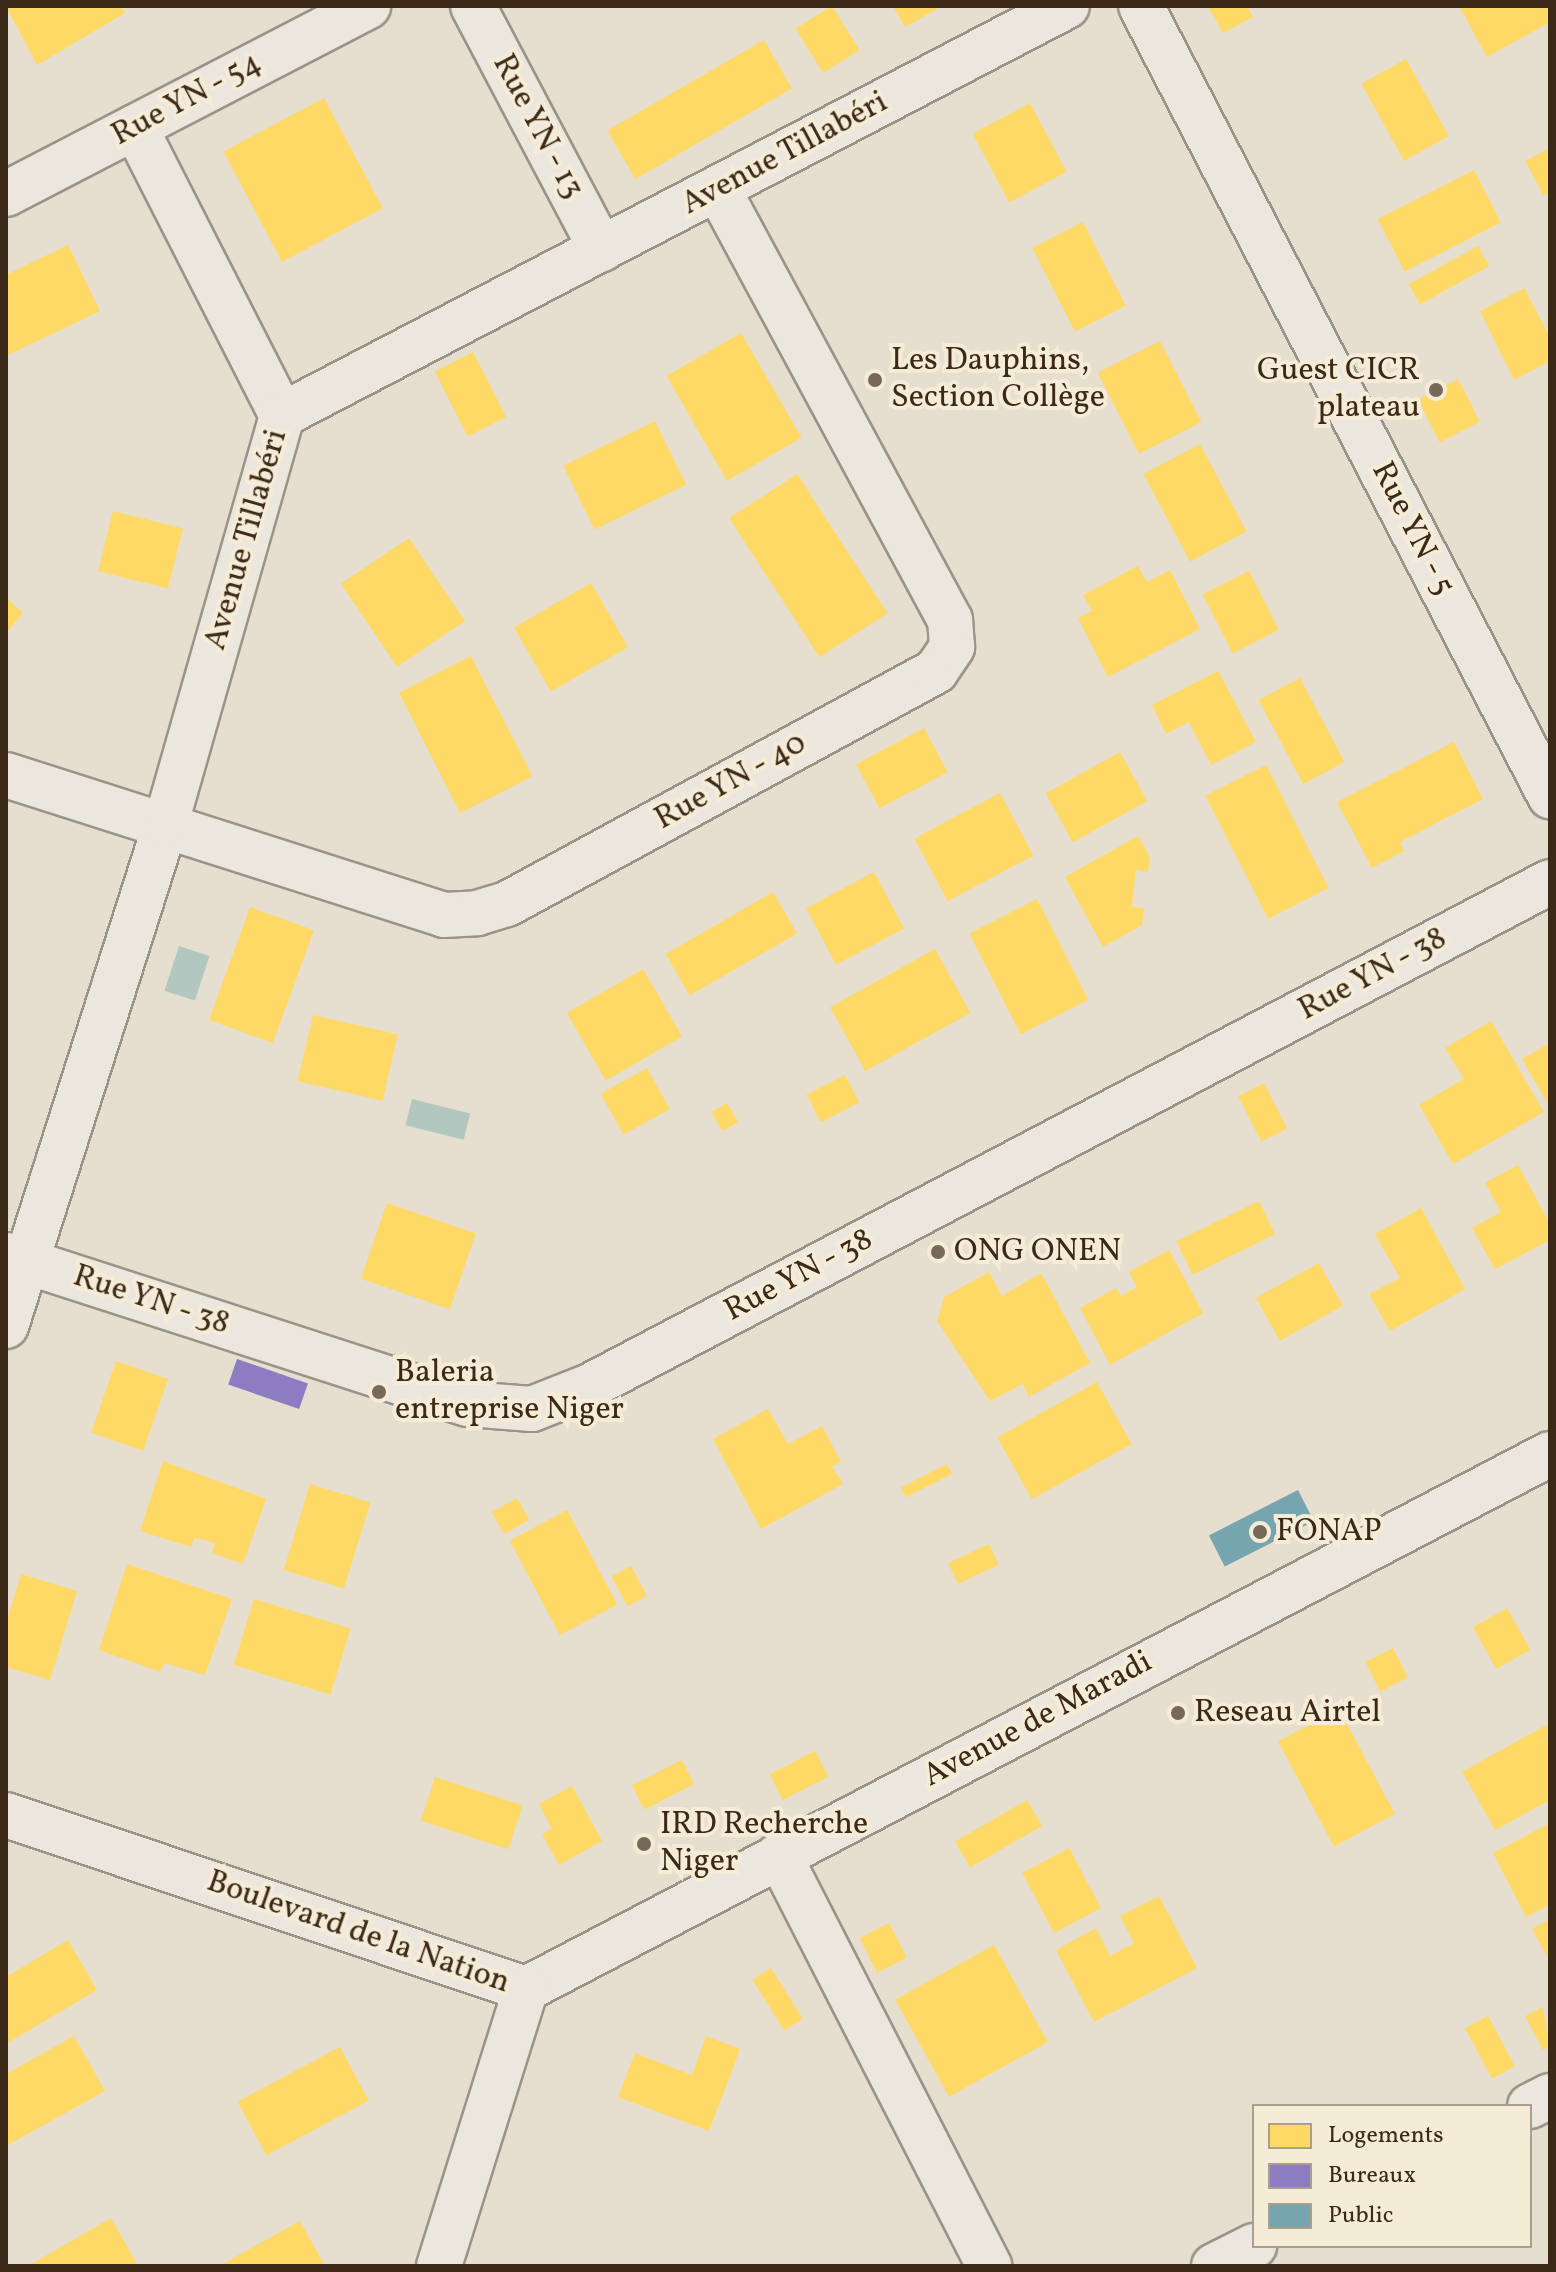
<!DOCTYPE html>
<meta charset="utf-8">
<style>
body{margin:0}
#map{position:relative;width:1556px;height:2272px;overflow:hidden;background:#e6dece;font-family:Vollkorn,serif}
div>[style]{position:absolute}
[style*='--x']{left:calc(var(--x)*1px);top:calc(var(--y)*1px);width:calc(var(--w)*1px);rotate:calc(var(--a)*1deg)}
.water>*{inset:0;background:#b2c7c0;transform-origin:0 0}
.homes>*{inset:0;background:#ffd966;transform-origin:0 0}
.offices>*{inset:0;background:#8e7cc3;transform-origin:0 0}
.public>*{inset:0;background:#76a5af;transform-origin:0 0}
.roads{filter:drop-shadow(2px 0 #9a9388) drop-shadow(-2px 0 #9a9388) drop-shadow(0 2px #9a9388) drop-shadow(0 -2px #9a9388)}
.street>*{height:44px;margin:-22px;padding:0 22px;transform-origin:22px;border-radius:22px;background:#ebe6de}
.dots>*{width:22px;height:22px;translate:-50% -50%;box-sizing:border-box;border:4px solid #f5ecd8;border-radius:50%}
span{translate:-50% -50%;white-space:nowrap;text-align:center;line-height:1.15;-webkit-text-stroke:8px #f5ecd8;paint-order:stroke}
.street-label{font-size:32px;color:#3c2917}
.poi-label{font-size:32px;color:#3c2917}
.left{translate:0 -50%;text-align:left}
.right{translate:-100% -50%;text-align:right}
.frame{position:absolute;inset:0;border:8px solid #3c2917;pointer-events:none}
.legend{position:absolute;left:1252px;top:2104px;width:280px;height:144px;box-sizing:border-box;background:#f5ecd8;border:2px solid #ab9e8b;margin:0;padding:10px 14px;list-style:none;font-size:24px;color:#3c2917}
.legend li{display:flex;align-items:center;gap:16px;height:40px}
.legend b{width:40px;border:2px solid #ab9e8b}
</style>
<div id="map">
<div class="water">
<div style="left:179px;top:946px;width:32px;height:47px;rotate:18deg"></div>
<div style="left:412px;top:1099px;width:60px;height:27px;rotate:14deg"></div>
</div>
<div class="homes">
<div style="clip-path:polygon(6px 6px,121px 6px,125px 13px,37px 65px)"></div>
<div style="left:832px;top:6px;width:52px;height:43px;rotate:58deg"></div>
<div style="clip-path:polygon(893px 6px,942px 6px,905px 27px)"></div>
<div style="clip-path:polygon(1208px 6px,1247px 6px,1253px 17px,1223px 33px)"></div>
<div style="clip-path:polygon(1459px 6px,1549px 6px,1550px 22px,1487px 57px)"></div>
<div style="left:764px;top:40px;width:56px;height:181px;rotate:60deg"></div>
<div style="left:1406px;top:59px;width:88px;height:51px;rotate:61deg"></div>
<div style="left:324px;top:98px;width:125px;height:114px;rotate:62deg"></div>
<div style="left:1030px;top:103px;width:78px;height:65px;rotate:62deg"></div>
<div style="clip-path:polygon(1550px 148px,1550px 193px,1544px 196px,1525px 161px)"></div>
<div style="left:1474px;top:170px;width:59px;height:108px;rotate:63deg"></div>
<div style="left:1083px;top:222px;width:94px;height:57px;rotate:63deg"></div>
<div style="clip-path:polygon(68px 245px,100px 311px,6px 356px,6px 275px)"></div>
<div style="left:1478px;top:246px;width:23px;height:79px;rotate:61deg"></div>
<div style="clip-path:polygon(1524px 288px,1550px 337px,1550px 361px,1514px 380px,1480px 311px)"></div>
<div style="left:741px;top:333px;width:121px;height:86px;rotate:60deg"></div>
<div style="left:1160px;top:341px;width:91px;height:70px;rotate:63deg"></div>
<div style="left:473px;top:352px;width:73px;height:43px;rotate:63deg"></div>
<div style="left:1458px;top:379px;width:48px;height:45px;rotate:63deg"></div>
<div style="left:655px;top:421px;width:71px;height:102px;rotate:64deg"></div>
<div style="left:1200px;top:444px;width:99px;height:64px;rotate:62deg"></div>
<div style="left:797px;top:474px;width:166px;height:81px;rotate:57deg"></div>
<div style="left:113px;top:511px;width:72px;height:62px;rotate:14deg"></div>
<div style="left:409px;top:538px;width:100px;height:82px;rotate:56deg"></div>
<div style="clip-path:polygon(1138px 566px,1147px 582px,1170px 570px,1200px 629px,1108px 677px,1078px 618px,1092px 611px,1083px 595px)"></div>
<div style="left:1249px;top:571px;width:66px;height:52px;rotate:63deg"></div>
<div style="left:591px;top:583px;width:74px;height:89px;rotate:60deg"></div>
<div style="clip-path:polygon(6px 598px,23px 613px,6px 633px)"></div>
<div style="left:471px;top:656px;width:135px;height:81px;rotate:63deg"></div>
<div style="clip-path:polygon(1218px 671px,1256px 742px,1211px 765px,1189px 722px,1166px 734px,1152px 705px)"></div>
<div style="left:1300px;top:678px;width:95px;height:47px;rotate:62deg"></div>
<div style="left:924px;top:728px;width:50px;height:77px;rotate:62deg"></div>
<div style="clip-path:polygon(1454px 742px,1483px 799px,1400px 842px,1404px 851px,1372px 868px,1337px 802px)"></div>
<div style="left:1120px;top:752px;width:56px;height:85px;rotate:61deg"></div>
<div style="left:1266px;top:765px;width:138px;height:68px;rotate:63deg"></div>
<div style="left:1000px;top:793px;width:71px;height:97px;rotate:62deg"></div>
<div style="clip-path:polygon(1138px 836px,1150px 857px,1148px 872px,1136px 870px,1132px 907px,1144px 908px,1142px 925px,1103px 947px,1065px 877px)"></div>
<div style="left:874px;top:872px;width:64px;height:77px;rotate:62deg"></div>
<div style="left:773px;top:892px;width:48px;height:124px;rotate:60deg"></div>
<div style="left:1037px;top:899px;width:113px;height:76px;rotate:63deg"></div>
<div style="left:250px;top:907px;width:68px;height:120px;rotate:20deg"></div>
<div style="left:935px;top:949px;width:73px;height:120px;rotate:61deg"></div>
<div style="left:643px;top:969px;width:78px;height:88px;rotate:60deg"></div>
<div style="left:313px;top:1015px;width:87px;height:68px;rotate:13deg"></div>
<div style="clip-path:polygon(1491px 1021px,1544px 1112px,1453px 1164px,1419px 1105px,1464px 1079px,1445px 1048px)"></div>
<div style="clip-path:polygon(1550px 1043px,1550px 1108px,1522px 1059px)"></div>
<div style="left:647px;top:1068px;width:47px;height:53px;rotate:61deg"></div>
<div style="left:845px;top:1075px;width:31px;height:43px;rotate:63deg"></div>
<div style="left:1264px;top:1083px;width:51px;height:29px;rotate:63deg"></div>
<div style="left:727px;top:1103px;width:22px;height:18px;rotate:60deg"></div>
<div style="clip-path:polygon(1518px 1165px,1550px 1224px,1550px 1240px,1495px 1269px,1472px 1228px,1501px 1212px,1485px 1183px)"></div>
<div style="left:1259px;top:1201px;width:37px;height:92px;rotate:64deg"></div>
<div style="left:387px;top:1203px;width:94px;height:80px;rotate:19deg"></div>
<div style="clip-path:polygon(1421px 1208px,1465px 1289px,1390px 1331px,1369px 1294px,1400px 1278px,1375px 1234px)"></div>
<div style="clip-path:polygon(1169px 1250px,1203px 1313px,1110px 1365px,1080px 1308px,1116px 1288px,1121px 1296px,1137px 1287px,1129px 1272px)"></div>
<div style="left:1319px;top:1263px;width:49px;height:72px;rotate:61deg"></div>
<div style="clip-path:polygon(989px 1272px,1002px 1296px,1041px 1273px,1090px 1363px,1029px 1397px,1023px 1384px,990px 1401px,937px 1321px,944px 1297px)"></div>
<div style="left:116px;top:1361px;width:55px;height:76px;rotate:19deg"></div>
<div style="left:1097px;top:1382px;width:71px;height:114px;rotate:61deg"></div>
<div style="clip-path:polygon(768px 1409px,788px 1444px,822px 1426px,841px 1462px,832px 1466px,843px 1484px,761px 1529px,713px 1439px)"></div>
<div style="clip-path:polygon(163px 1461px,266px 1499px,243px 1564px,212px 1553px,215px 1543px,194px 1538px,191px 1547px,140px 1531px)"></div>
<div style="left:947px;top:1464px;width:11px;height:52px;rotate:63deg"></div>
<div style="left:310px;top:1484px;width:63px;height:90px;rotate:17deg"></div>
<div style="left:517px;top:1498px;width:25px;height:29px;rotate:61deg"></div>
<div style="left:567px;top:1510px;width:107px;height:65px;rotate:62deg"></div>
<div style="left:989px;top:1544px;width:23px;height:45px;rotate:65deg"></div>
<div style="clip-path:polygon(127px 1564px,232px 1599px,205px 1675px,164px 1663px,160px 1672px,99px 1650px)"></div>
<div style="left:631px;top:1566px;width:34px;height:22px;rotate:62deg"></div>
<div style="clip-path:polygon(21px 1574px,77px 1591px,50px 1680px,6px 1667px,6px 1623px)"></div>
<div style="left:254px;top:1599px;width:101px;height:69px;rotate:17deg"></div>
<div style="left:1507px;top:1608px;width:48px;height:39px;rotate:61deg"></div>
<div style="left:1393px;top:1648px;width:33px;height:31px;rotate:63deg"></div>
<div style="left:1339px;top:1709px;width:119px;height:69px;rotate:62deg"></div>
<div style="clip-path:polygon(1550px 1723px,1550px 1800px,1495px 1830px,1462px 1772px)"></div>
<div style="left:815px;top:1751px;width:29px;height:51px;rotate:63deg"></div>
<div style="left:682px;top:1760px;width:27px;height:56px;rotate:63deg"></div>
<div style="left:435px;top:1777px;width:92px;height:46px;rotate:18deg"></div>
<div style="clip-path:polygon(572px 1786px,602px 1841px,559px 1865px,542px 1834px,552px 1829px,539px 1804px)"></div>
<div style="left:1027px;top:1800px;width:30px;height:83px;rotate:60deg"></div>
<div style="clip-path:polygon(1550px 1823px,1550px 1905px,1526px 1917px,1493px 1853px)"></div>
<div style="left:1069px;top:1848px;width:68px;height:53px;rotate:62deg"></div>
<div style="clip-path:polygon(1159px 1896px,1197px 1968px,1094px 2022px,1056px 1950px,1096px 1928px,1110px 1956px,1134px 1943px,1120px 1916px)"></div>
<div style="clip-path:polygon(1550px 1919px,1550px 1962px,1532px 1929px)"></div>
<div style="left:889px;top:1923px;width:39px;height:33px;rotate:63deg"></div>
<div style="clip-path:polygon(68px 1940px,97px 1990px,6px 2044px,6px 1977px)"></div>
<div style="left:994px;top:1945px;width:111px;height:113px;rotate:61deg"></div>
<div style="left:771px;top:1968px;width:60px;height:22px;rotate:58deg"></div>
<div style="clip-path:polygon(1543px 2007px,1550px 2046px,1543px 2050px,1525px 2016px)"></div>
<div style="left:1488px;top:2016px;width:57px;height:26px;rotate:62deg"></div>
<div style="clip-path:polygon(74px 2036px,105px 2091px,6px 2146px,6px 2074px)"></div>
<div style="clip-path:polygon(706px 2036px,740px 2049px,709px 2131px,618px 2097px,635px 2053px,692px 2075px)"></div>
<div style="left:340px;top:2047px;width:61px;height:116px;rotate:62deg"></div>
<div style="clip-path:polygon(111px 2218px,138px 2266px,28px 2266px)"></div>
<div style="clip-path:polygon(300px 2221px,325px 2266px,219px 2266px)"></div>
</div>
<div class="offices">
<div style="left:237px;top:1359px;width:75px;height:27px;rotate:19deg"></div>
<div style="left:647px;top:1835px;width:15px;height:14px;rotate:62deg"></div>
</div>
<div class="public">
<div style="left:1298px;top:1490px;width:35px;height:100px;rotate:63deg"></div>
</div>
<div class="roads">
<div class="street">
<div style="--x:473;--y:6;--w:275;--a:62.2"></div>
<div style="--x:1141;--y:6;--w:890;--a:62.63"></div>
<div style="--x:135;--y:127;--w:323;--a:63"></div>
<div style="--x:6;--y:194;--w:408;--a:-27.4"></div>
<div style="--x:6;--y:775;--w:460;--a:17.7"></div>
<div style="--x:444;--y:915;--w:33;--a:-3"></div>
<div style="--x:477;--y:913;--w:31;--a:-17"></div>
<div style="--x:507;--y:904;--w:488;--a:-28.5"></div>
<div style="--x:936;--y:671;--w:29;--a:-56"></div>
<div style="--x:952;--y:647;--w:27;--a:-94"></div>
<div style="--x:950;--y:620;--w:489;--a:-118.3"></div>
<div style="--x:6;--y:1255;--w:485;--a:17.9"></div>
<div style="--x:468;--y:1404;--w:64;--a:4.5"></div>
<div style="--x:532;--y:1409;--w:62;--a:-21.6"></div>
<div style="--x:590;--y:1386;--w:1084;--a:-27.7"></div>
<div style="--x:6;--y:1326;--w:528;--a:-72.35"></div>
<div style="--x:166;--y:823;--w:424;--a:-74.1"></div>
<div style="--x:282;--y:415;--w:885;--a:-27.52"></div>
<div style="--x:6;--y:1815;--w:548;--a:18.5"></div>
<div style="--x:779;--y:1855;--w:462;--a:62.9"></div>
<div style="--x:526;--y:1989;--w:1155;--a:-27.59"></div>
<div style="--x:1530;--y:2106;--w:22;--a:-27"></div>
<div style="--x:439;--y:2266;--w:290;--a:-72.6"></div>
<div style="--x:1214;--y:2266;--w:45;--a:-26.6"></div>
</div>
</div>
<div class="dots">
<div style="left:875px;top:380px;background:#786857"></div>
<div style="left:1436px;top:390px;background:#786857"></div>
<div style="left:938px;top:1252px;background:#786857"></div>
<div style="left:379px;top:1392px;background:#786857"></div>
<div style="left:1260px;top:1532px;background:#786857"></div>
<div style="left:1178px;top:1713px;background:#786857"></div>
<div style="left:644px;top:1844px;background:#786857"></div>
</div>
<div class="street-label">
<span style="left:187px;top:100px;rotate:-28deg">Rue YN - 54</span>
<span style="left:537px;top:127px;rotate:62deg">Rue YN - 13</span>
<span style="left:785px;top:154px;rotate:-28deg">Avenue Tillabéri</span>
<span style="left:1412px;top:529px;rotate:63deg">Rue YN - 5</span>
<span style="left:247px;top:540px;rotate:-74deg">Avenue Tillabéri</span>
<span style="left:731px;top:782px;rotate:-29deg">Rue YN - 40</span>
<span style="left:1373px;top:975px;rotate:-28deg">Rue YN - 38</span>
<span style="left:799px;top:1276px;rotate:-28deg">Rue YN - 38</span>
<span style="left:151px;top:1301px;rotate:18deg">Rue YN - 38</span>
<span style="left:1038px;top:1720px;rotate:-28deg">Avenue de Maradi</span>
<span style="left:358px;top:1933px;rotate:19deg">Boulevard de la Nation</span>
</div>
<div class="poi-label">
<span class="left" style="left:891px;top:380px">Les Dauphins,<br>Section Collège</span>
<span class="right" style="left:1420px;top:390px">Guest CICR<br>plateau</span>
<span class="left" style="left:954px;top:1252px">ONG ONEN</span>
<span class="left" style="left:395px;top:1392px">Baleria<br>entreprise Niger</span>
<span class="left" style="left:1276px;top:1532px">FONAP</span>
<span class="left" style="left:1194px;top:1713px">Reseau Airtel</span>
<span class="left" style="left:660px;top:1844px">IRD Recherche<br>Niger</span>
</div>
<div class="frame"></div>
<ul class="legend">
<li><b style="height:22px;background:#ffd966"></b>Logements</li>
<li><b style="height:22px;background:#8e7cc3"></b>Bureaux</li>
<li><b style="height:22px;background:#76a5af"></b>Public</li>
</ul>
</div>
